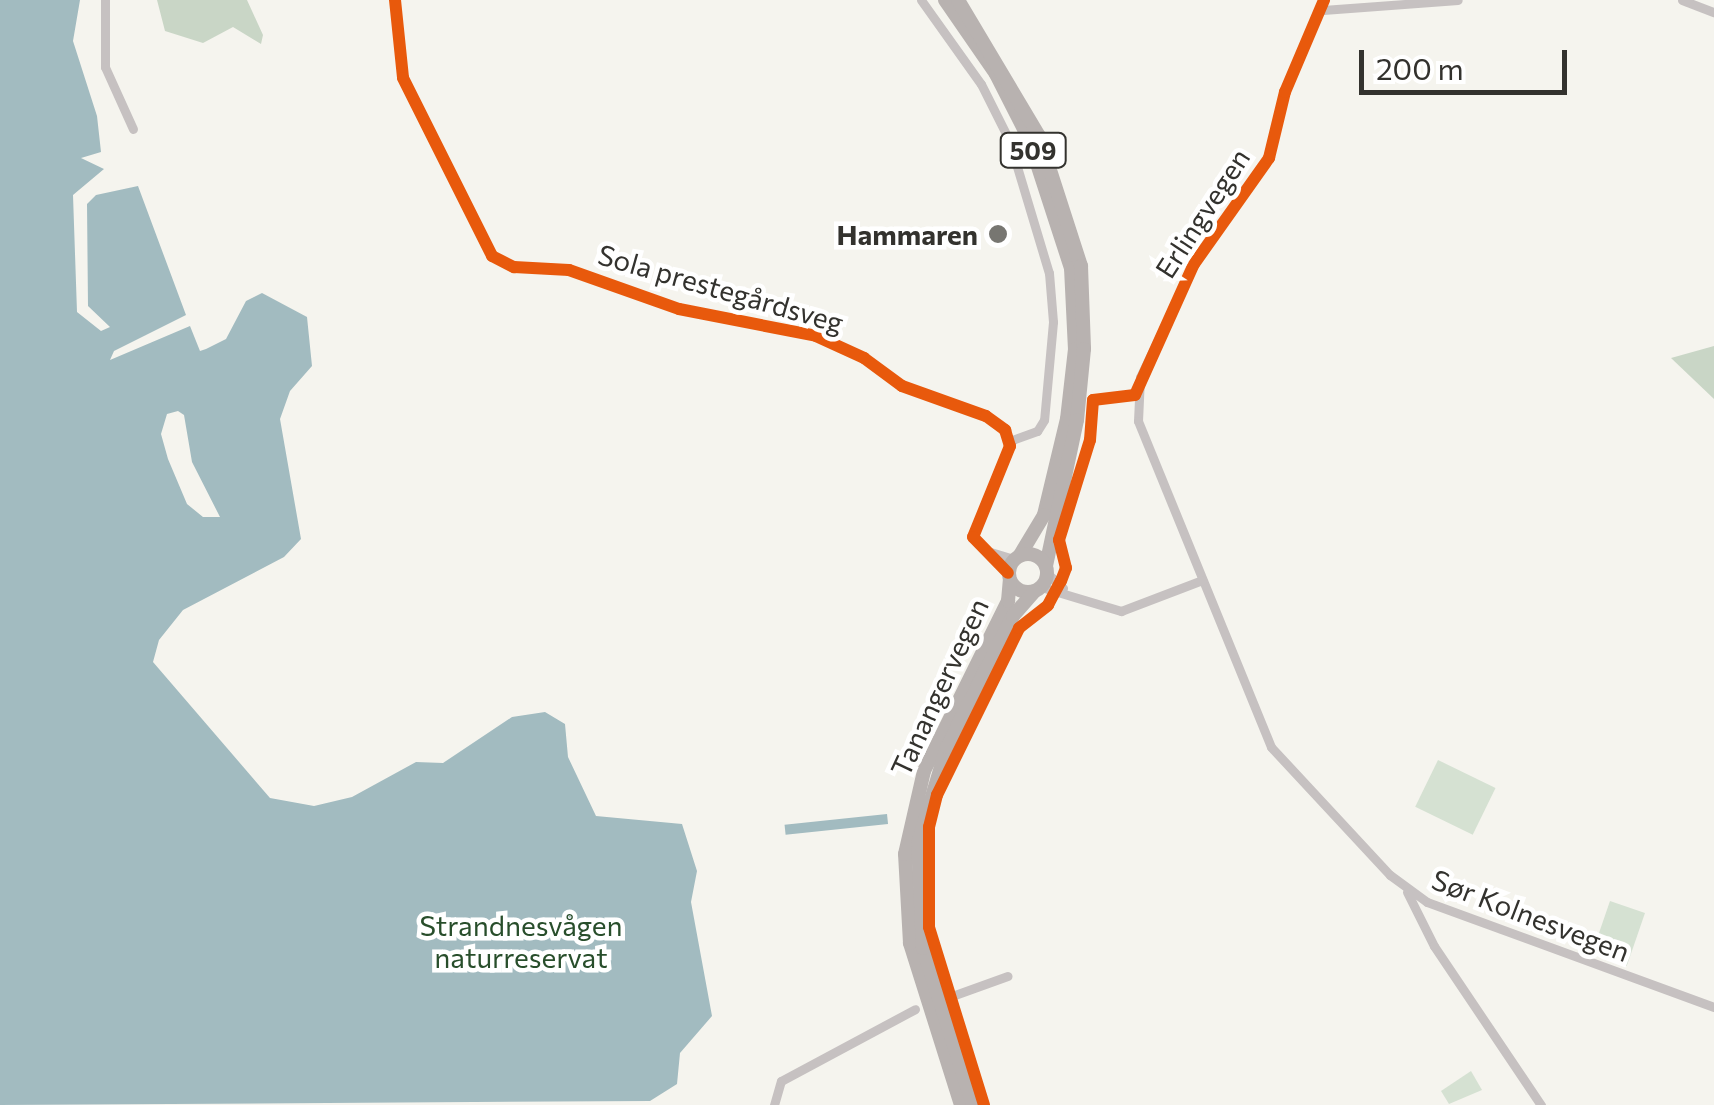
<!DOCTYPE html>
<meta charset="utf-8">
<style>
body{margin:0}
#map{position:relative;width:1714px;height:1105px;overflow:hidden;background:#f5f4ee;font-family:Commissioner,sans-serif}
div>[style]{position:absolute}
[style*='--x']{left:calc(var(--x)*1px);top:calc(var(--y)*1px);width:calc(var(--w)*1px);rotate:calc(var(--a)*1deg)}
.green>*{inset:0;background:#d5e1d2;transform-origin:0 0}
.forest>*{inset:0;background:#c9d6c6}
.water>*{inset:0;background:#a2bbc0;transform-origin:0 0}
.minor>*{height:9px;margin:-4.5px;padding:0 4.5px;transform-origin:4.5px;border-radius:4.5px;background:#c6c1c1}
.trunk>*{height:14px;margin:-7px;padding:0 7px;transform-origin:7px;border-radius:7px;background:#b8b2b0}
.trunk>.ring{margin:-7px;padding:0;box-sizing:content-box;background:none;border:14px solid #b8b2b0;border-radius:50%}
.cycleway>*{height:12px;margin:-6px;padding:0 6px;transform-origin:6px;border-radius:6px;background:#e8590c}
.dots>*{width:28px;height:28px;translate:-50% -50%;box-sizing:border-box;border:5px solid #fff;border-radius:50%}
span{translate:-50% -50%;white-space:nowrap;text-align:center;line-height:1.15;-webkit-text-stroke:9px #fff;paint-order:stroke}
.shield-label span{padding:2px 8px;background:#fff;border:2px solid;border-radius:8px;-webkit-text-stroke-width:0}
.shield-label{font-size:25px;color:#33322e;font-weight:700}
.street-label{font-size:28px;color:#33322e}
.poi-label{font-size:28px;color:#33322e;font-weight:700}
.right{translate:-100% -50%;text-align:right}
.park-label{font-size:28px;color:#284e2b}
.scale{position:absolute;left:1359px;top:50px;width:208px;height:45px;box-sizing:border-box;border:5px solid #33322e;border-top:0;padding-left:12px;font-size:30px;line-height:35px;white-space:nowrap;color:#33322e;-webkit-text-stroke:8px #fff;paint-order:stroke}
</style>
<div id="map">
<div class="green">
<div style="left:1438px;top:760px;width:64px;height:52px;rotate:26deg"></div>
<div style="left:1610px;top:901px;width:37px;height:56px;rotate:19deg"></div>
<div style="clip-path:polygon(1471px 1071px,1482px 1090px,1449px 1104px,1441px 1091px)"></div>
</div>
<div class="forest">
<div style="clip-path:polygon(157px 0,247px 0,263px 35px,261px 44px,233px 27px,203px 43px,165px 31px)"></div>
<div style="clip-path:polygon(1714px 346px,1714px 399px,1671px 358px)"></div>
</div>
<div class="water">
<div style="clip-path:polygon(evenodd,0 0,80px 0,73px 41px,97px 116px,101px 152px,81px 158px,104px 169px,73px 195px,77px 312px,101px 331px,110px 327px,88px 306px,87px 204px,96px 195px,138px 186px,186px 315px,114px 351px,110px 360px,190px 326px,200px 351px,206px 349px,226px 339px,246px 301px,262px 293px,307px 317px,312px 366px,290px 391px,280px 419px,301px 539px,284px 557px,183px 610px,159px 640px,153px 662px,270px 798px,314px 806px,352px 797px,416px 762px,443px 763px,512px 717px,545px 712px,565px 724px,568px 757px,596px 816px,682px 824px,697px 871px,691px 902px,712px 1016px,680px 1053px,677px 1084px,650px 1101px,0 1105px,0 0,178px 411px,184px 415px,192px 462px,220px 517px,203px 517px,187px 504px,168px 459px,161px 434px,167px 414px,178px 411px)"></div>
<div style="left:887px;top:814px;width:10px;height:103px;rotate:84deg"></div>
</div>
<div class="minor">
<div style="--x:105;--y:0;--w:67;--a:90"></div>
<div style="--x:105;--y:67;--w:68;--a:65.7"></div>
<div style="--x:395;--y:0;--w:78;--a:84.1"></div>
<div style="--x:403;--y:78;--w:199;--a:63.4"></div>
<div style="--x:492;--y:256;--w:25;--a:27"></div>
<div style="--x:514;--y:267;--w:55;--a:3.1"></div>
<div style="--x:569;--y:270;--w:117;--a:19.5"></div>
<div style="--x:679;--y:309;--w:140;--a:11.1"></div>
<div style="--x:816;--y:336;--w:53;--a:24.6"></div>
<div style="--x:864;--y:358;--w:47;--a:36.4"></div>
<div style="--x:902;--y:386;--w:89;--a:19.7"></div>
<div style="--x:986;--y:416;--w:24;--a:36"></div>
<div style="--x:1005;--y:430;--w:17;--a:73"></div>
<div style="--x:1010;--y:446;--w:98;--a:112.1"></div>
<div style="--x:973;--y:537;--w:50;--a:45.8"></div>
<div style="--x:921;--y:0;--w:103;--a:54.5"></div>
<div style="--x:981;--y:84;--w:63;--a:63.4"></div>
<div style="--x:1009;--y:140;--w:139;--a:73.3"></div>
<div style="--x:1049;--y:273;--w:49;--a:85.3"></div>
<div style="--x:1053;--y:322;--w:98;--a:95.2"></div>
<div style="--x:1044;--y:420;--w:13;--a:122"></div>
<div style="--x:1037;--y:431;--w:29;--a:160"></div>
<div style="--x:1324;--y:0;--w:100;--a:113"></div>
<div style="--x:1285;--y:92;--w:68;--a:103.6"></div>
<div style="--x:1269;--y:158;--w:130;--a:125.3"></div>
<div style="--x:1194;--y:264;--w:125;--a:115.5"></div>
<div style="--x:1140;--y:377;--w:44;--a:92.6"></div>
<div style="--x:1138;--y:421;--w:352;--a:67.8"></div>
<div style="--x:1271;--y:747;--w:175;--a:47.1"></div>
<div style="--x:1390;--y:875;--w:46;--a:36.1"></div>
<div style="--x:1427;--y:902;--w:306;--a:20.1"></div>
<div style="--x:1682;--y:0;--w:34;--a:21"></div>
<div style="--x:1323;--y:10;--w:135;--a:-4.2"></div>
<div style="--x:984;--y:550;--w:31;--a:17"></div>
<div style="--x:1047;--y:573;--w:22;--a:43"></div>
<div style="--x:1041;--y:587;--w:84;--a:16.7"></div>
<div style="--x:1121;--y:611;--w:87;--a:-20.9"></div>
<div style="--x:1407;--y:892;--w:60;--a:63.4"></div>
<div style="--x:1434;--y:946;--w:192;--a:56.1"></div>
<div style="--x:952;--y:996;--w:59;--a:-19.7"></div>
<div style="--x:774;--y:1105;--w:25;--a:-74"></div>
<div style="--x:781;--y:1081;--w:152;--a:-28.2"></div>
</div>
<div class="trunk">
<div style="--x:945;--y:0;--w:90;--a:55.4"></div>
<div style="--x:996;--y:74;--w:73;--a:63.1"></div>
<div style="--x:1029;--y:139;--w:136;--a:72"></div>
<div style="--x:1071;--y:268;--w:81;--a:87.2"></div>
<div style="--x:1075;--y:349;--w:70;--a:96.5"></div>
<div style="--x:1067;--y:419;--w:99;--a:103.5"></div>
<div style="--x:1044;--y:515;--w:47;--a:121"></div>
<div style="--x:958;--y:0;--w:158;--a:59.2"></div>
<div style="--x:1039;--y:136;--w:137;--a:72.1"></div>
<div style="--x:1081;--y:266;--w:83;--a:87.9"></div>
<div style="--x:1084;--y:349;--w:71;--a:95.6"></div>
<div style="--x:1077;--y:420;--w:149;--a:102"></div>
<div class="ring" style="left:1009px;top:554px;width:24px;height:24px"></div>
<div style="--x:961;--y:1105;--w:170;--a:-107.5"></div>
<div style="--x:910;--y:943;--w:89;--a:-93.2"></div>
<div style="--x:905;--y:854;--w:85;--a:-77.1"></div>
<div style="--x:924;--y:771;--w:190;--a:-63.7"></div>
<div style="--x:1008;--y:601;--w:21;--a:-85"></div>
<div style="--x:973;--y:1105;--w:165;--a:-107.7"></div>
<div style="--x:923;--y:948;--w:105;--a:-92.7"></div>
<div style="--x:918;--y:843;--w:100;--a:-73.2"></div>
<div style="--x:947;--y:747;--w:147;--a:-63.3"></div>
<div style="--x:1013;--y:616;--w:33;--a:-49"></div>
</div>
<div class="cycleway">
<div style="--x:395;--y:0;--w:78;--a:84.1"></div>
<div style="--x:403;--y:78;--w:199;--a:63.4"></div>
<div style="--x:492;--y:256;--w:25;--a:27"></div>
<div style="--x:514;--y:267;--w:55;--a:3.1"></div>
<div style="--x:569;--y:270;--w:117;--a:19.5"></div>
<div style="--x:679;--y:309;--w:140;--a:11.1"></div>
<div style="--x:816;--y:336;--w:53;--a:24.6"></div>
<div style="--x:864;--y:358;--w:47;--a:36.4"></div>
<div style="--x:902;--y:386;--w:89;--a:19.7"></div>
<div style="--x:986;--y:416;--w:24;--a:36"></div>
<div style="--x:1005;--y:430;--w:17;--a:73"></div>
<div style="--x:1010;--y:446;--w:98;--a:112.1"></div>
<div style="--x:973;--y:537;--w:50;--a:45.8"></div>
<div style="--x:984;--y:1105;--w:186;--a:-107.2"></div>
<div style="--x:929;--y:927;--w:100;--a:-90"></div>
<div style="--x:929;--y:827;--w:33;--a:-76"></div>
<div style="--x:937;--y:795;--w:186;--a:-63.8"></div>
<div style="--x:1019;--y:628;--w:37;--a:-38"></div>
<div style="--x:1048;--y:605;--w:27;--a:-62"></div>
<div style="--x:1061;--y:581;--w:14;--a:-69"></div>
<div style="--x:1066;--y:568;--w:29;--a:-104"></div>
<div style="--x:1059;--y:540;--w:105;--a:-72.8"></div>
<div style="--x:1090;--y:440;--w:40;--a:-85.7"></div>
<div style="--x:1093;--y:400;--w:42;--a:-6.8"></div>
<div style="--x:1135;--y:395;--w:144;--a:-65.8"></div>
<div style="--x:1194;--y:264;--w:130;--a:-54.7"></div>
<div style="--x:1269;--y:158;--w:68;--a:-76.4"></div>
<div style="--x:1285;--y:92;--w:100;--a:-67"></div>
</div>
<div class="dots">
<div style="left:998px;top:234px;background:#777671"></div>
</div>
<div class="shield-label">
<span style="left:1033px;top:150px">509</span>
</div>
<div class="street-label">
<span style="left:1202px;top:213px;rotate:-57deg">Erlingvegen</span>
<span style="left:721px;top:288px;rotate:16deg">Sola prestegårdsveg</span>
<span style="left:939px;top:687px;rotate:-65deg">Tanangervegen</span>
<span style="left:1531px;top:915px;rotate:21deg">Sør Kolnesvegen</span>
</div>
<div class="poi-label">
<span class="right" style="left:978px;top:234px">Hammaren</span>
</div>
<div class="park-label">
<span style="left:521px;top:941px">Strandnesvågen<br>naturreservat</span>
</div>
<div class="scale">200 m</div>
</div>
